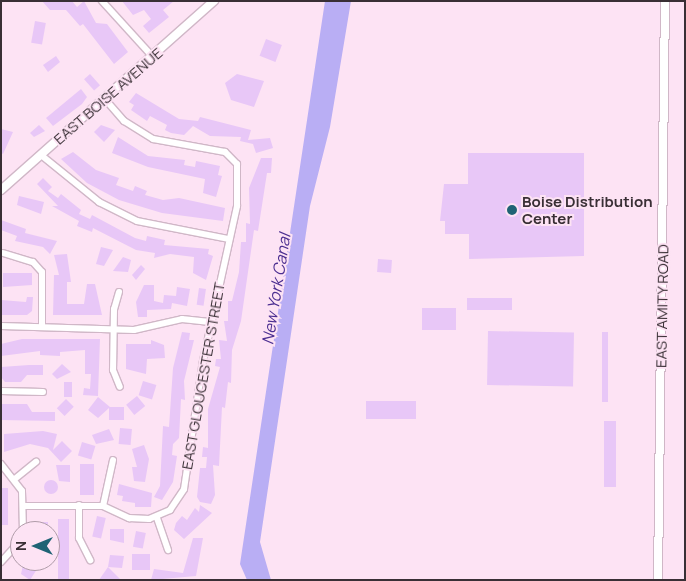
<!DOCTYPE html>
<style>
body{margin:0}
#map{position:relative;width:686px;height:581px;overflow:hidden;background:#fde3f4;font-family:Manrope,sans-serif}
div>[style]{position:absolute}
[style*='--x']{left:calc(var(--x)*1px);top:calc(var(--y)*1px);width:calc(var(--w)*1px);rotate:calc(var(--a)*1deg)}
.water>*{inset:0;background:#b9aef4}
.building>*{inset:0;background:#e8c7f7;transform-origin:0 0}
.round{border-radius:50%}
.roads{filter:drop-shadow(1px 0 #d0b7c7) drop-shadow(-1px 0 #d0b7c7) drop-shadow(0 1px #d0b7c7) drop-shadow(0 -1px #d0b7c7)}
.minor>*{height:6px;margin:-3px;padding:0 3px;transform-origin:3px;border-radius:3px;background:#fff}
.tertiary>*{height:8px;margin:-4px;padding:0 4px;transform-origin:4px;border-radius:4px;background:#fff}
.dots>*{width:14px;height:14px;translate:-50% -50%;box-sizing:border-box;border:2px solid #fde3f4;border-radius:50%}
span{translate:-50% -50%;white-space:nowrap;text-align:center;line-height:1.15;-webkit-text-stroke:4px #fde3f4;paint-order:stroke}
.street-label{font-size:15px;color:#392f35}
.poi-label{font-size:15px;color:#392f35;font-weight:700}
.left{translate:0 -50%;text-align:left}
.water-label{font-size:16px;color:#4c2f91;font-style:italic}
.frame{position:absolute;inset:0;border:2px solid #392f35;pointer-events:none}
.north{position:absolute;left:10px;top:521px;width:50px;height:50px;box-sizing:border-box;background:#fde3f4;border:1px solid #af9ba8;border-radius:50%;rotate:270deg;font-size:14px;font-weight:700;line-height:20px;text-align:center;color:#392f35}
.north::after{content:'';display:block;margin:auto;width:18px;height:22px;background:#1f6375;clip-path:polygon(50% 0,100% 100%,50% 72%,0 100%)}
</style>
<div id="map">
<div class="water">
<div style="clip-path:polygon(325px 1px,351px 1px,330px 127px,310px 206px,260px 542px,271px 580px,247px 580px,240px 564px)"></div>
</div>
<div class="building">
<div style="clip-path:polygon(42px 1px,72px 1px,77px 7px,84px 1px,96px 23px,107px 24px,128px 52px,114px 64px,83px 24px,80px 26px,66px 10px,50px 10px)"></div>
<div style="clip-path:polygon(122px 1px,174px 1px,163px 10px,169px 17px,149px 33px,143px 26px,151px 19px,144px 10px,133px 15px)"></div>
<div style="left:35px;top:21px;width:11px;height:22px;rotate:10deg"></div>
<div style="left:266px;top:39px;width:17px;height:18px;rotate:21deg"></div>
<div style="clip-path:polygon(56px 56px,60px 62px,48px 72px,43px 65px)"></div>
<div style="left:90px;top:74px;width:15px;height:8px;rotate:48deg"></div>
<div style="clip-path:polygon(237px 74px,264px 81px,254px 107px,231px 100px,225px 83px)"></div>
<div style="clip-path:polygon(81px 89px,87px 97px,82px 104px,53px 126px,46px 118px)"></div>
<div style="clip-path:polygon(136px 93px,179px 119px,198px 121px,200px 117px,251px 130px,248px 140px,270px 138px,273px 148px,256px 153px,253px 144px,240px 141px,241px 137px,210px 136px,193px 126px,184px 135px,171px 133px,165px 130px,167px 125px,150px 116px,147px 121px,131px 110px,134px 105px,129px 102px)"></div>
<div style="clip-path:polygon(39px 125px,45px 131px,34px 137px,30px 133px)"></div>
<div style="clip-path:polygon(101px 125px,115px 130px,104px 142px,94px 132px)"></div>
<div style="clip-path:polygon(1px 129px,13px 132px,3px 154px,1px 153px)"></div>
<div style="clip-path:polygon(118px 137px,148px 156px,185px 160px,184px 165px,195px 167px,196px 161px,220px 166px,218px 175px,222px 176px,216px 197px,203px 193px,205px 179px,148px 167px,112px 153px)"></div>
<div style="clip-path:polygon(73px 152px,96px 170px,119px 178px,116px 185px,133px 191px,135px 186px,147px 191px,145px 195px,163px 200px,179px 198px,225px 208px,223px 221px,162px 213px,119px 200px,87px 183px,61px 159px)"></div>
<div style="clip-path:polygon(468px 153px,584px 153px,584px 256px,469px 259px,469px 234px,445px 234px,445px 221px,440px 221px,444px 184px,468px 184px)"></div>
<div style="clip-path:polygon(261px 158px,272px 158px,271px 173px,267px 173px,258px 231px,254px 230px,241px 321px,232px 350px,231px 383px,228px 382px,225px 408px,222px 407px,219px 466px,213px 465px,215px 495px,211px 504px,200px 502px,197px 497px,200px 468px,206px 468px,207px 457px,202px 457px,203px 447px,208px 448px,208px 409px,220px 367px,215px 366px,216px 359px,221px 359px,219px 340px,227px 341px,224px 321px,228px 321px,228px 301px,232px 301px,239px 272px,241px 242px,246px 242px,246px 223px,250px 224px,249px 188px)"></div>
<div style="clip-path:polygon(43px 178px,52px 187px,48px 191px,58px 198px,61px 194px,81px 210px,79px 214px,90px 219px,92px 215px,135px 238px,146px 241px,147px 236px,165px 240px,164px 245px,209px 249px,208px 254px,213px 256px,206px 280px,193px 273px,194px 257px,170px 254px,154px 258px,155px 253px,136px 250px,93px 228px,92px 232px,77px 226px,79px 221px,52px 206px,58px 206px,37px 184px)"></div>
<div style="clip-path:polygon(19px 196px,44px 202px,41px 214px,17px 205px)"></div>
<div style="clip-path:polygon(1px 220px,26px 229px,25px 233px,57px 241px,50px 254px,43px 247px,15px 241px,17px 236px,1px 230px)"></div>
<div style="clip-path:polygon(101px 247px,113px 250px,104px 266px,96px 264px)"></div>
<div style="clip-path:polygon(67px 254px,71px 282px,67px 282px,67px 304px,84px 304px,87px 284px,95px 284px,102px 315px,53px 315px,54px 275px,59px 275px,54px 255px)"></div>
<div style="clip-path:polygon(123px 257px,131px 260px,128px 272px,113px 271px)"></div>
<div style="left:378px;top:259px;width:14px;height:13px;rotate:4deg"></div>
<div style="clip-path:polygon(141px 265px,145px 269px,136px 280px,132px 275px)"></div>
<div style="clip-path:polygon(3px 273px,32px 273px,32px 285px,3px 287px)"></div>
<div style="clip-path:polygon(144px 285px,154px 285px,154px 301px,163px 303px,164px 295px,176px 296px,177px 287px,190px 289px,187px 306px,172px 303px,171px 309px,147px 310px,147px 317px,138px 317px,136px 302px)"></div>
<div style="left:199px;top:288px;width:7px;height:17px;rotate:8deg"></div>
<div style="clip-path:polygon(27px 297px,33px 297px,32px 311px,27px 315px,1px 315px,1px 300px,26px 302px)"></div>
<div style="left:467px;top:298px;width:45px;height:12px"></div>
<div style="left:422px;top:308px;width:34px;height:22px"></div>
<div style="left:488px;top:331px;width:86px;height:54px;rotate:1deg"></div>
<div style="clip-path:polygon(182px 332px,190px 333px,189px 340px,194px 340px,184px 381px,185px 400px,181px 399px,179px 438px,173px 444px,172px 455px,177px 456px,173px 482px,162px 500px,154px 497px,160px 486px,163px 426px,169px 427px,173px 368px)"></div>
<div style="left:602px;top:332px;width:6px;height:70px"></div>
<div style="clip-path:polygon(22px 339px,100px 339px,98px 396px,83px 395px,84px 388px,90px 389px,91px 374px,85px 374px,85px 350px,60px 352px,60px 356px,40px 355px,40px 351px,1px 356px,1px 344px)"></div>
<div style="clip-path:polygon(151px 340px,164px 345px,165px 358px,147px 359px,146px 374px,126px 369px,126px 344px,151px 344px)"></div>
<div style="clip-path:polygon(62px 364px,71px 372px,57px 379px,52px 374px)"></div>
<div style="clip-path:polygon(29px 365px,43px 365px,43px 375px,27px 375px,21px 382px,5px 382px,1px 377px,1px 367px)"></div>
<div style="left:143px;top:381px;width:14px;height:15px;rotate:17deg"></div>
<div style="left:64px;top:382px;width:8px;height:15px"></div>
<div style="left:137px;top:396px;width:13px;height:14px;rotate:51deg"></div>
<div style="clip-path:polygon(98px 397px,110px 407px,124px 407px,124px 420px,109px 420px,109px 408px,98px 418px,88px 410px)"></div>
<div style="left:66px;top:399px;width:11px;height:13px;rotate:45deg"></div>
<div style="left:366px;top:401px;width:50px;height:18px"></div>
<div style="clip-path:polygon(1px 404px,27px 404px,32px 412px,55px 412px,55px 421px,1px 420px)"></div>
<div style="left:604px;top:421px;width:12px;height:66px"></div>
<div style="left:120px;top:428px;width:12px;height:16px;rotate:5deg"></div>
<div style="clip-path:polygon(109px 429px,114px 440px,96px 444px,92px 435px)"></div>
<div style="clip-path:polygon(43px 431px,57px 434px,53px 450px,62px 441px,72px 451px,61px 462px,48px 448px,30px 444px,4px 452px,4px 434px)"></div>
<div style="left:82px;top:442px;width:14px;height:14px;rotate:17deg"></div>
<div style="clip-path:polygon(144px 445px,149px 459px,145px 482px,134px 481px,132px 467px,137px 467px,132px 449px)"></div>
<div style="left:80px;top:464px;width:14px;height:31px"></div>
<div style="clip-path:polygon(56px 465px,70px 465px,70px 482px,59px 481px)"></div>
<div class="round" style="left:44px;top:480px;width:14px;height:14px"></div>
<div style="clip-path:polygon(119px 484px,152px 493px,151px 507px,135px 507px,135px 503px,122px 501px,123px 496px,117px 495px)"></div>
<div style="left:1px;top:488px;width:7px;height:37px"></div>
<div style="clip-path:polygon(200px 505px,212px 513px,184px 539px,174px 530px,176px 523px,182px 516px,187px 520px,195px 508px,199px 512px)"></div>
<div style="left:97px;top:516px;width:9px;height:21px;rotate:13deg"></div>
<div style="left:58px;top:519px;width:11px;height:61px"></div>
<div style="left:37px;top:522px;width:11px;height:9px"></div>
<div style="clip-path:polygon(110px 529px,124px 529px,124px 543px,110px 540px)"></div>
<div style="left:136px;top:531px;width:10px;height:16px;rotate:11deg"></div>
<div style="clip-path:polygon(193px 538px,203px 538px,196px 576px,151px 580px,154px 569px,183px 573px)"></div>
<div style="left:150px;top:554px;width:16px;height:18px;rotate:90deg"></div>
<div style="clip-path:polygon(110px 555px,124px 556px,122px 568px,108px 567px)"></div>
<div style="clip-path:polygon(24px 561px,39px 566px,30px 580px,21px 574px)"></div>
<div style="clip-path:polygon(108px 567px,121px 580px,99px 580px)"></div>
</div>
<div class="roads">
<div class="minor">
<div style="--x:102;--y:1;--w:74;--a:47.7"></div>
<div style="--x:41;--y:155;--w:75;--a:39"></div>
<div style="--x:99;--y:202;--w:42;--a:26.6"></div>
<div style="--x:137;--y:221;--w:94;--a:11.1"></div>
<div style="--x:3;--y:253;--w:31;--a:17"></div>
<div style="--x:33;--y:262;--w:13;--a:48"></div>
<div style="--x:42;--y:272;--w:54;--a:90"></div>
<div style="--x:119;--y:292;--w:18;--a:106"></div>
<div style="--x:114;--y:309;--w:61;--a:90.9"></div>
<div style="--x:113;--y:370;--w:18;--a:68"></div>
<div style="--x:1;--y:326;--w:133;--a:1.7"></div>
<div style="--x:134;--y:330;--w:49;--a:-12.9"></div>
<div style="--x:182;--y:319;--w:28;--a:6"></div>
<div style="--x:1;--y:391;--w:42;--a:1.4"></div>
<div style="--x:1;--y:464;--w:34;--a:52"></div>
<div style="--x:22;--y:491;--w:40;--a:88.6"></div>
<div style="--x:16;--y:478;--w:26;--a:-39"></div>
<div style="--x:79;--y:505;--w:33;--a:90"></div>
<div style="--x:79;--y:538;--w:25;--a:63"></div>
<div style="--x:24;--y:506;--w:79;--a:0"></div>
<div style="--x:103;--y:506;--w:29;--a:25"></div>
<div style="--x:129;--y:518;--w:20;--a:3"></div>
<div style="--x:149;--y:519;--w:23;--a:-23"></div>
<div style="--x:170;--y:510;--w:25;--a:-56"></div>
<div style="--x:184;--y:489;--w:129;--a:-81.6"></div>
<div style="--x:203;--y:361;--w:159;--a:-77.6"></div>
<div style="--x:237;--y:206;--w:42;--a:-90"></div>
<div style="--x:237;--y:164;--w:17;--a:-135"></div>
<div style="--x:225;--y:152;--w:73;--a:-169.8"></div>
<div style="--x:153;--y:139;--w:34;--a:-148"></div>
<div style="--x:124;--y:121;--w:29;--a:-131"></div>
<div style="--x:103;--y:506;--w:47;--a:-77.7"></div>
<div style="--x:157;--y:518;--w:34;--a:71"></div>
<div style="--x:1;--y:562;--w:28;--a:-48"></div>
</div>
<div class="tertiary">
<div style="--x:1;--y:190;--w:285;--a:-41.6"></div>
<div style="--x:658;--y:580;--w:579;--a:-89.31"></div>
</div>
</div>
<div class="dots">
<div style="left:512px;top:210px;background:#1f6375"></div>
</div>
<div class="street-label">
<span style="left:108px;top:96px;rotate:-41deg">EAST BOISE AVENUE</span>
<span style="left:662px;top:306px;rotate:-89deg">EAST AMITY ROAD</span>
<span style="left:203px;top:376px;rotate:-80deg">EAST GLOUCESTER STREET</span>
</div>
<div class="poi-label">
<span class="left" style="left:522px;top:210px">Boise Distribution<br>Center</span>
</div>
<div class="water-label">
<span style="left:276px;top:289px;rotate:-81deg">New York Canal</span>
</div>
<div class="frame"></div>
<div class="north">N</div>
</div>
